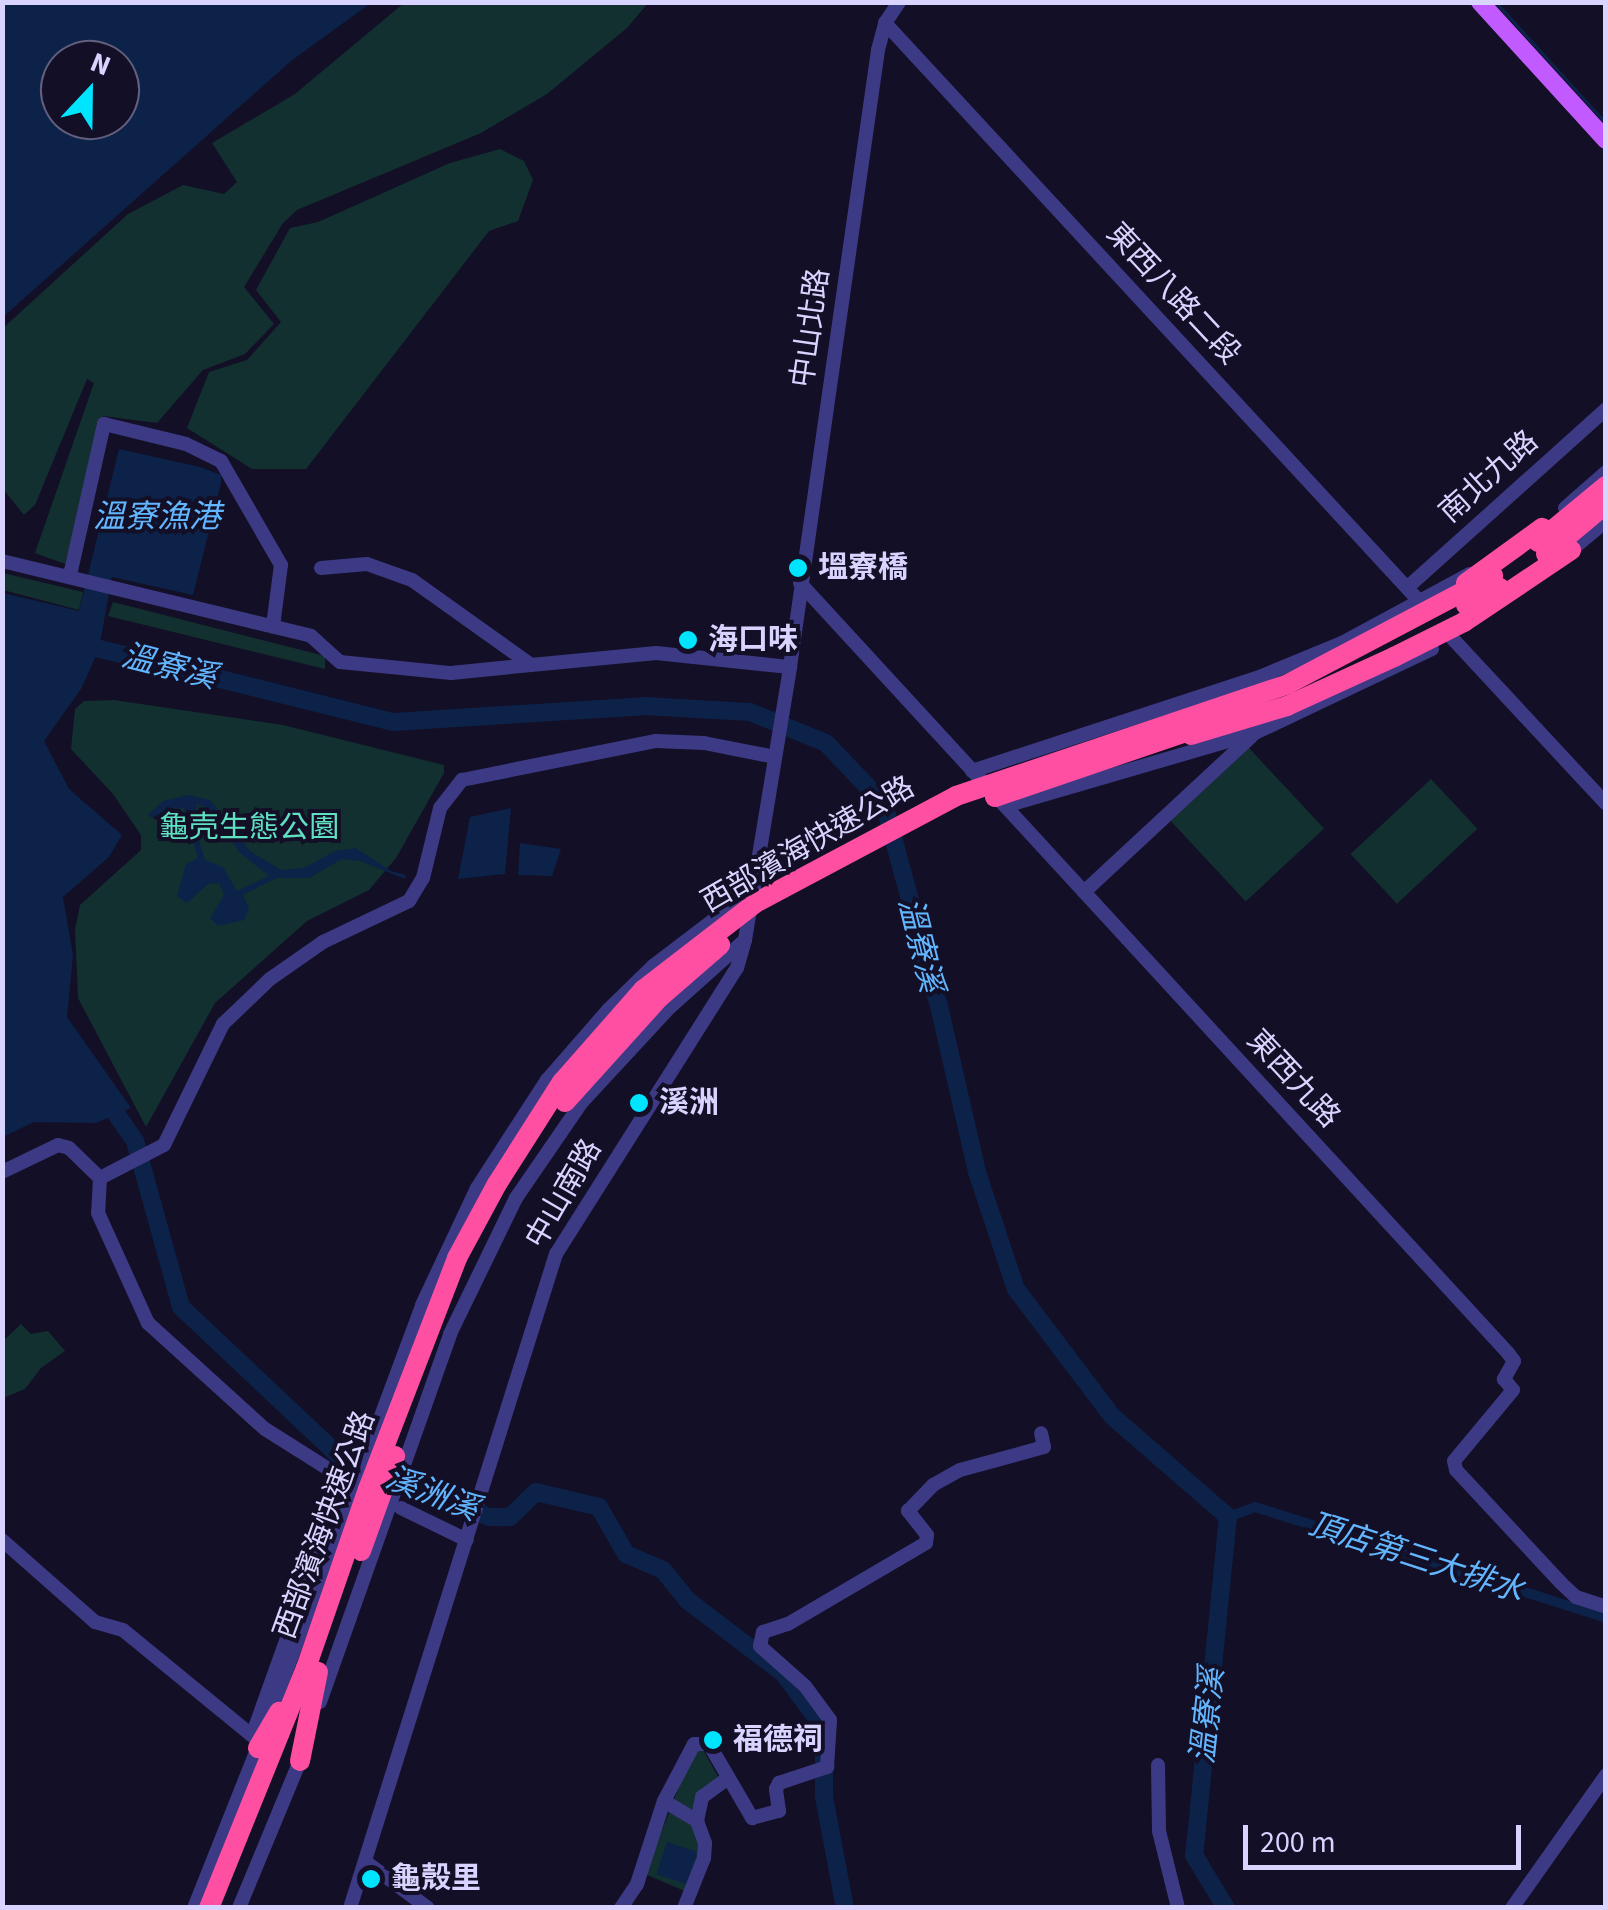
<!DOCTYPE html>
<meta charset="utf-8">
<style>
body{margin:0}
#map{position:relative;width:1608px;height:1910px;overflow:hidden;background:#130f26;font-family:"Source Sans 3","Noto Sans TC",sans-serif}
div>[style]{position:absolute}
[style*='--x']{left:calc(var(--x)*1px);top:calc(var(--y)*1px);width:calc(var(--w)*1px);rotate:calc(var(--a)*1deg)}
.green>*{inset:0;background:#12302f;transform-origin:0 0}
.water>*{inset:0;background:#0c2248;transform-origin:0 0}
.stream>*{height:2.5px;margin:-1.25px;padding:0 1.25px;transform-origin:1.25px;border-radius:1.25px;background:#0c2248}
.canal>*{height:10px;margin:-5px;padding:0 5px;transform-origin:5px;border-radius:5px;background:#0c2248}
.river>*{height:18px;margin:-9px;padding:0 9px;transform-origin:9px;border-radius:9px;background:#0c2248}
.minor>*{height:14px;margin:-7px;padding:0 7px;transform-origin:7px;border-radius:7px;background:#3d3a85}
.major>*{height:18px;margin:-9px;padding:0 9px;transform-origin:9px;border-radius:9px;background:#c25bff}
.highway>*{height:20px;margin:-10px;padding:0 10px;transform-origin:10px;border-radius:10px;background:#ff4fa3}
.highway-bridge>*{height:20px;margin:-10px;padding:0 10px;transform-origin:10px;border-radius:10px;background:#ff4fa3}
.dots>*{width:28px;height:28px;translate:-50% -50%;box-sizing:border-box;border:5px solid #130f26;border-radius:50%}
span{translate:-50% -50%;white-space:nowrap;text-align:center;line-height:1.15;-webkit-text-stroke:8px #130f26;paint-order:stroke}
.street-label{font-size:30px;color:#d9d4ff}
.poi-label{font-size:30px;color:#d9d4ff;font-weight:700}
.left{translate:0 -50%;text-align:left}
.park-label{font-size:30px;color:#5fe0c0}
.water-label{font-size:32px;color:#62b6ff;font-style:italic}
.frame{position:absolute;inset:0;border:5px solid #d9d4ff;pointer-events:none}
.north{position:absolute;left:40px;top:40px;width:100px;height:100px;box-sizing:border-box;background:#130f26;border:2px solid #625e7d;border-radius:50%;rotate:22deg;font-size:28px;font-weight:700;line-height:40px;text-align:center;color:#d9d4ff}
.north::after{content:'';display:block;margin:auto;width:35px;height:45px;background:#00e5ff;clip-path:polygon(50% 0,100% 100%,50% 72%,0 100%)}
.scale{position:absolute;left:1243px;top:1825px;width:278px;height:45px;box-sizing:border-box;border:5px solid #d9d4ff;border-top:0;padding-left:12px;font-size:30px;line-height:35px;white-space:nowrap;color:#d9d4ff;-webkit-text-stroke:8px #130f26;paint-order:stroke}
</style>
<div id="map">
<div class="green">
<div style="clip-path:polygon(404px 3px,648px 3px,627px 28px,547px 94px,481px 133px,297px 210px,283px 223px,244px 287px,274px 324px,245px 354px,203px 370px,157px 423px,103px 416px,65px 564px,35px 553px,94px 383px,87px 379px,35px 505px,24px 515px,3px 489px,2px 329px,128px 214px,183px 185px,224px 194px,237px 182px,212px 143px,295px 94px)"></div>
<div style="clip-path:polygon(500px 149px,524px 161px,533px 180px,518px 221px,489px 231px,306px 469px,252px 469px,187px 428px,209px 372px,247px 360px,281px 322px,256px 290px,290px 228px,318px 222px,450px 163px)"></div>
<div style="clip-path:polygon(3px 573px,83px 592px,79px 610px,3px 590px)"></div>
<div style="clip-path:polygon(113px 602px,325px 656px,325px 669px,108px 616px)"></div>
<div style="clip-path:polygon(114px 700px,283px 725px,444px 765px,444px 773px,396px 858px,369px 890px,307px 921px,215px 1003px,146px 1127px,78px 998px,75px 930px,80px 905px,141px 850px,141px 835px,113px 794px,71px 749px,75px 709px,84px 701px)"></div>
<div style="left:1249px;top:748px;width:110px;height:107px;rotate:47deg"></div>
<div style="left:1431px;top:779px;width:68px;height:110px;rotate:47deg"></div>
<div style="clip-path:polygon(21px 1324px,31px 1334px,48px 1331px,65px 1351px,41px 1368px,25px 1389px,3px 1398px,3px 1341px)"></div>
<div style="clip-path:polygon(702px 1748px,720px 1780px,702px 1791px,691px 1811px,702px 1845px,687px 1892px,645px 1874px,694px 1749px)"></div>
</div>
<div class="water">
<div style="clip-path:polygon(evenodd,3px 2px,371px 2px,371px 3px,291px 61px,3px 317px,3px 2px,120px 60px,120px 120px,60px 120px,60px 60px,120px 60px)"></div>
<div style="clip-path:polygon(119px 449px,200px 467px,221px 475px,221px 483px,193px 595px,112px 577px,99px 649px,81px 689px,44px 741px,69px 789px,122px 835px,109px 857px,63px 897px,73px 955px,67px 1017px,131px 1108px,96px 1123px,34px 1122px,3px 1137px,3px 593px,79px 611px)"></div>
<div style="clip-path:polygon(evenodd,189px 795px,210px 800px,250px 851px,281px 870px,304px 868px,335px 851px,356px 848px,391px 871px,406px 875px,405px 879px,360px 861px,342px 859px,309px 878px,276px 878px,243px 895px,249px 909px,244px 920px,218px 926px,210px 918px,224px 895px,219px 883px,208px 884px,187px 903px,177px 896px,186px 864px,198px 858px,184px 808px,168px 809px,152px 818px,148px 815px,163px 801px,189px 795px,197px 804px,207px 808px,240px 853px,269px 876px,237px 891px,223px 867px,205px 860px,194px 824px,197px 804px)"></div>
<div style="clip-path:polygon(511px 808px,505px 874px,458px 879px,470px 817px)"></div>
<div style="clip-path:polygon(520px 843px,561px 849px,552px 876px,518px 875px)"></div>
<div style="left:667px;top:1842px;width:32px;height:34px;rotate:18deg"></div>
</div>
<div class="stream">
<div style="--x:1496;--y:2;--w:164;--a:47.7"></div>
</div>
<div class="canal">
<div style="--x:1228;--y:1517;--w:29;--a:-20"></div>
<div style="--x:1255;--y:1507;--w:368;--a:17.5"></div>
</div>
<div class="river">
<div style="--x:80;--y:644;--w:323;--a:14"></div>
<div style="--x:393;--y:722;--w:252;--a:-3.6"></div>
<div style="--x:644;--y:706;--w:106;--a:3.2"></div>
<div style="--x:750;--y:712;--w:82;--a:22.2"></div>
<div style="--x:826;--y:743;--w:84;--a:46.4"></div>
<div style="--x:884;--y:804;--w:209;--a:74.8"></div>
<div style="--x:939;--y:1006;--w:170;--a:77.1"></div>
<div style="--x:977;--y:1172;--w:123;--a:71.6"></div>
<div style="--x:1016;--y:1289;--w:159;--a:52.9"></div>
<div style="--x:1112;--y:1416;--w:154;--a:41"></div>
<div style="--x:1228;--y:1517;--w:340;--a:95.7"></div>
<div style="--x:1194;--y:1855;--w:62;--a:58.9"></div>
<div style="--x:103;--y:1095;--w:56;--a:55.2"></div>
<div style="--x:135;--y:1141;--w:172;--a:74.5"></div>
<div style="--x:181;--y:1307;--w:232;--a:43.3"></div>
<div style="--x:350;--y:1466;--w:63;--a:14.7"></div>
<div style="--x:411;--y:1482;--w:85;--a:24.2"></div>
<div style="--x:489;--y:1517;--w:21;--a:0"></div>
<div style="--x:510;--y:1517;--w:36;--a:-44"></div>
<div style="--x:536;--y:1492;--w:65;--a:13.4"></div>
<div style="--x:599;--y:1507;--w:54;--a:60.1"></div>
<div style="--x:626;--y:1554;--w:40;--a:23.4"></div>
<div style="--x:663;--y:1570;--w:38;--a:51"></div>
<div style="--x:687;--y:1600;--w:122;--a:37.3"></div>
<div style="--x:784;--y:1674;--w:67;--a:53.5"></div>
<div style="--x:824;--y:1728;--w:69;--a:90"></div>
<div style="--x:824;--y:1797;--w:113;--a:79.3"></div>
</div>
<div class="minor">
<div style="--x:885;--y:23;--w:790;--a:47.26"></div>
<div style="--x:1565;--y:508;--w:55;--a:-41.3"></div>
<div style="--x:1564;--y:556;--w:55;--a:-39.8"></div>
<div style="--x:2;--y:561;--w:318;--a:13.6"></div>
<div style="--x:311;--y:636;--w:39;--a:42"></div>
<div style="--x:340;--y:662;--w:112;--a:5.7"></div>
<div style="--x:451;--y:673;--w:80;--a:-5.7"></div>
<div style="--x:321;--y:568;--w:46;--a:-5"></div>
<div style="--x:367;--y:564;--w:48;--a:19.6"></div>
<div style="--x:412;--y:580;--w:146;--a:35.5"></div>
<div style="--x:531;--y:665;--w:126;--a:-5.5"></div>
<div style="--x:656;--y:653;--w:135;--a:6"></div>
<div style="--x:70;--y:575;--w:155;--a:-77.3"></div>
<div style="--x:104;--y:424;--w:84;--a:13.7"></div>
<div style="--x:186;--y:444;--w:39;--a:26"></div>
<div style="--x:221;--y:461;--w:120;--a:60"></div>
<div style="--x:281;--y:565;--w:62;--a:97.5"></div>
<div style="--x:800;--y:583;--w:1046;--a:47.4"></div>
<div style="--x:1508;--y:1353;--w:10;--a:53"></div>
<div style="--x:1514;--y:1361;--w:21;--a:119"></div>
<div style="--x:1504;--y:1379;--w:14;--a:51"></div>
<div style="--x:1513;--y:1390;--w:92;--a:129.7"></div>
<div style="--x:1454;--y:1461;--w:9;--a:77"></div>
<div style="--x:1456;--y:1470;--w:154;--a:47.1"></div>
<div style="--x:1561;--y:1583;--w:21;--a:43"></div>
<div style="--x:1576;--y:1597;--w:32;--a:18"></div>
<div style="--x:1409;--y:586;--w:265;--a:-41.9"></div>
<div style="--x:1452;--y:638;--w:226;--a:47.1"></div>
<div style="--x:972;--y:771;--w:305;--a:-18.1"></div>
<div style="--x:1262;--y:676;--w:89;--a:-22.5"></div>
<div style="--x:1344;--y:642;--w:143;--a:-28.4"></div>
<div style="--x:1006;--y:806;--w:259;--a:-16.3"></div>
<div style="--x:1255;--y:733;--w:196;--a:-25.4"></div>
<div style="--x:1084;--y:892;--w:228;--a:-42.9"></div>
<div style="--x:2;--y:1172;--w:62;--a:-25.7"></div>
<div style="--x:58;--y:1145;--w:11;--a:15"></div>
<div style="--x:69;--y:1148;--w:43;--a:44.1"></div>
<div style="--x:100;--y:1178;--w:72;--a:-27.3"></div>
<div style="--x:164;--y:1145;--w:135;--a:-64"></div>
<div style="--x:223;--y:1024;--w:65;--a:-43.8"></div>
<div style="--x:270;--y:979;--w:65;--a:-34.9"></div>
<div style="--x:323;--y:942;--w:95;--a:-25.5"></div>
<div style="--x:409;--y:901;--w:27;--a:-59"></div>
<div style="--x:423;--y:878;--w:72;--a:-76.3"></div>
<div style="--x:440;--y:808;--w:36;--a:-52"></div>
<div style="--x:462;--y:780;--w:198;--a:-11.4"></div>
<div style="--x:656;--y:741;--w:48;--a:2.4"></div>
<div style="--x:704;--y:743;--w:72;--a:11.2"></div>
<div style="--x:100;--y:1178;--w:35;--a:93"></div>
<div style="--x:98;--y:1213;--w:121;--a:65.6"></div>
<div style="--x:148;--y:1323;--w:158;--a:42.2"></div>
<div style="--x:265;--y:1429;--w:93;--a:32.3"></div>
<div style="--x:344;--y:1479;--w:270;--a:109.7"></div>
<div style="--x:401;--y:1508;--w:73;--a:25.9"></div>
<div style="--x:2;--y:1540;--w:124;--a:41.4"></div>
<div style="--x:95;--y:1622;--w:29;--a:16"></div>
<div style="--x:123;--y:1630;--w:171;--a:39.3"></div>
<div style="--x:320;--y:1702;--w:390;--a:-70.5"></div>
<div style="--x:450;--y:1334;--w:151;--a:-64.1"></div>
<div style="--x:516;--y:1198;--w:116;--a:-55.5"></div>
<div style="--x:582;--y:1102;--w:128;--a:-47.2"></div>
<div style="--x:669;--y:1008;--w:102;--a:-41.8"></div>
<div style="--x:268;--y:1720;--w:443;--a:-69.6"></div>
<div style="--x:422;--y:1305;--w:129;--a:-64.8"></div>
<div style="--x:477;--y:1188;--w:129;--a:-57.1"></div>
<div style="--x:547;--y:1080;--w:94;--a:-48.9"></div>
<div style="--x:609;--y:1009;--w:62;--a:-44.3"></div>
<div style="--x:653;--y:966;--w:127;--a:-37.3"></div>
<div style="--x:1158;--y:1765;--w:66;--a:89.1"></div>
<div style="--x:1159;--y:1831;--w:79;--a:76.1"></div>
<div style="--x:664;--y:1801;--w:39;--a:31"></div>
<div style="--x:366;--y:1862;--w:77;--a:36.6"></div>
<div style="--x:194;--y:1908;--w:181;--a:-68.3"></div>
<div style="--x:239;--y:1908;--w:165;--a:-67.5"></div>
<div style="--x:350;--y:1908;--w:686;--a:-72.52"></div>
<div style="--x:556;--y:1254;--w:338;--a:-57.7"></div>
<div style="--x:737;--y:968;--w:29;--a:-74"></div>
<div style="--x:745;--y:940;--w:277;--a:-80.6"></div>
<div style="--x:790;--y:667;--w:623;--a:-81.88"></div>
<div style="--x:878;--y:50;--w:28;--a:-75"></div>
<div style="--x:885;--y:23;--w:25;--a:-56"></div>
<div style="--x:621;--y:1908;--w:29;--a:-56"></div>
<div style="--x:637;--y:1884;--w:87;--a:-72"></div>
<div style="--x:664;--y:1801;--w:64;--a:-62.2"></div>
<div style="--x:694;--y:1744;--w:15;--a:0"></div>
<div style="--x:709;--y:1744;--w:86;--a:59.8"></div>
<div style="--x:752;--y:1818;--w:28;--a:-15"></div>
<div style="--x:779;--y:1811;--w:22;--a:-98"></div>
<div style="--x:776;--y:1789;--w:7;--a:-63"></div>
<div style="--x:779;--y:1783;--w:51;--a:-18.4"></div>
<div style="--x:827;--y:1767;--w:47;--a:-86.3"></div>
<div style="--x:830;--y:1720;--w:42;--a:-126.3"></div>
<div style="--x:805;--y:1686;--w:60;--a:-138.4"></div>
<div style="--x:760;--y:1646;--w:14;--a:-78"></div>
<div style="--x:763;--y:1632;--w:26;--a:-18"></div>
<div style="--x:788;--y:1624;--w:160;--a:-30.4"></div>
<div style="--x:926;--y:1543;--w:8;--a:-83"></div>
<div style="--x:927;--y:1535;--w:31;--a:-128"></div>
<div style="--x:908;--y:1511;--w:36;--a:-46"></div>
<div style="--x:933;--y:1485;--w:31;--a:-29"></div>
<div style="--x:960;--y:1470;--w:87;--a:-15.3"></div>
<div style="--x:1044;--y:1447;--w:14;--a:-102"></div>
<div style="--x:684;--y:1908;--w:54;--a:-68.2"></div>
<div style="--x:704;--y:1858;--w:15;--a:-86"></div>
<div style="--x:705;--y:1843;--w:23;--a:-110"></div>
<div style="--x:697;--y:1821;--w:25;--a:-78"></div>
<div style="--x:702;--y:1797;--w:31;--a:-36"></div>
<div style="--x:1512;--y:1908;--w:163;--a:-54.7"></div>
</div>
<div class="major">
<div style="--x:1480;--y:2;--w:187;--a:47.6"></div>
</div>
<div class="highway">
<div style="--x:1538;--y:542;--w:88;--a:-39.5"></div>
<div style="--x:1546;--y:554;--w:78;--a:-39.8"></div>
<div style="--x:1466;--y:583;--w:94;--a:-35.9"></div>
<div style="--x:1191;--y:735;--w:100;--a:-16.8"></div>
<div style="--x:1287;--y:706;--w:118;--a:-24.6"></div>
<div style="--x:1394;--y:657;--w:78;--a:-26.6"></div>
<div style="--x:1464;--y:622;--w:129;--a:-33.9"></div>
<div style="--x:258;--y:1748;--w:42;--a:-59.7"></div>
<div style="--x:300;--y:1761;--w:91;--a:-78.6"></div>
<div style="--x:209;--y:1908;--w:259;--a:-68"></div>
</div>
<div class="highway-bridge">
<div style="--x:1466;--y:605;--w:38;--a:-27"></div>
<div style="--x:995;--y:797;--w:221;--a:-18.8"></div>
<div style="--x:565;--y:1102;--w:140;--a:-47.9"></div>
<div style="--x:659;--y:998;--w:81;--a:-41"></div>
<div style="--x:361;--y:1551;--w:101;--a:-70.3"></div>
<div style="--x:306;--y:1668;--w:189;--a:-70.9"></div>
<div style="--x:368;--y:1489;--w:248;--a:-68.9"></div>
<div style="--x:457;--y:1258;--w:84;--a:-61.6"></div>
<div style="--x:497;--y:1184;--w:121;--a:-57.5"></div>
<div style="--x:562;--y:1082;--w:123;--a:-48.6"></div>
<div style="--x:643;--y:990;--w:144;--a:-37.7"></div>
<div style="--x:757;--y:902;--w:225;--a:-28"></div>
<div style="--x:956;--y:796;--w:350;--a:-18.6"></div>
<div style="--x:1288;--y:684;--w:232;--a:-27.8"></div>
</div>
<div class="dots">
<div style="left:798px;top:568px;background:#00e5ff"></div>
<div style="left:688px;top:640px;background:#00e5ff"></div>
<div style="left:639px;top:1103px;background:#00e5ff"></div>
<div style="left:713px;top:1740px;background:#00e5ff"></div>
<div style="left:371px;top:1879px;background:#00e5ff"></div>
</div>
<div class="street-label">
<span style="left:1173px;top:294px;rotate:47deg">東西八路二段</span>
<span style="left:811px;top:328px;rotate:-82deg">中山北路</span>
<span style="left:1489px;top:477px;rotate:-42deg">南北九路</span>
<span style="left:808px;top:845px;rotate:-30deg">西部濱海快速公路</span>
<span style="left:1293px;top:1079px;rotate:47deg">東西九路</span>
<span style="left:564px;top:1194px;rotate:-60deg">中山南路</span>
<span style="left:325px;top:1525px;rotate:-70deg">西部濱海快速公路</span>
</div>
<div class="poi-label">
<span class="left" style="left:818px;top:568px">塭寮橋</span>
<span class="left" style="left:708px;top:640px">海口味</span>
<span class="left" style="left:659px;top:1103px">溪洲</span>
<span class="left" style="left:733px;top:1740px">福德祠</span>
<span class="left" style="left:391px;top:1879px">龜殼里</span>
</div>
<div class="park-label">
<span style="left:249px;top:828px">龜壳生態公園</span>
</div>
<div class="water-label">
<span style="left:157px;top:517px">溫寮漁港</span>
<span style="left:169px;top:667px;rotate:14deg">溫寮溪</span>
<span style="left:920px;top:945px;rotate:76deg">溫寮溪</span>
<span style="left:432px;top:1494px;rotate:21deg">溪洲溪</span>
<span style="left:1416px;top:1558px;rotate:18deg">頂店第三大排水</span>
<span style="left:1208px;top:1716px;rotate:-84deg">溫寮溪</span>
</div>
<div class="frame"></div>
<div class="north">N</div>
<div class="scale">200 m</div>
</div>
